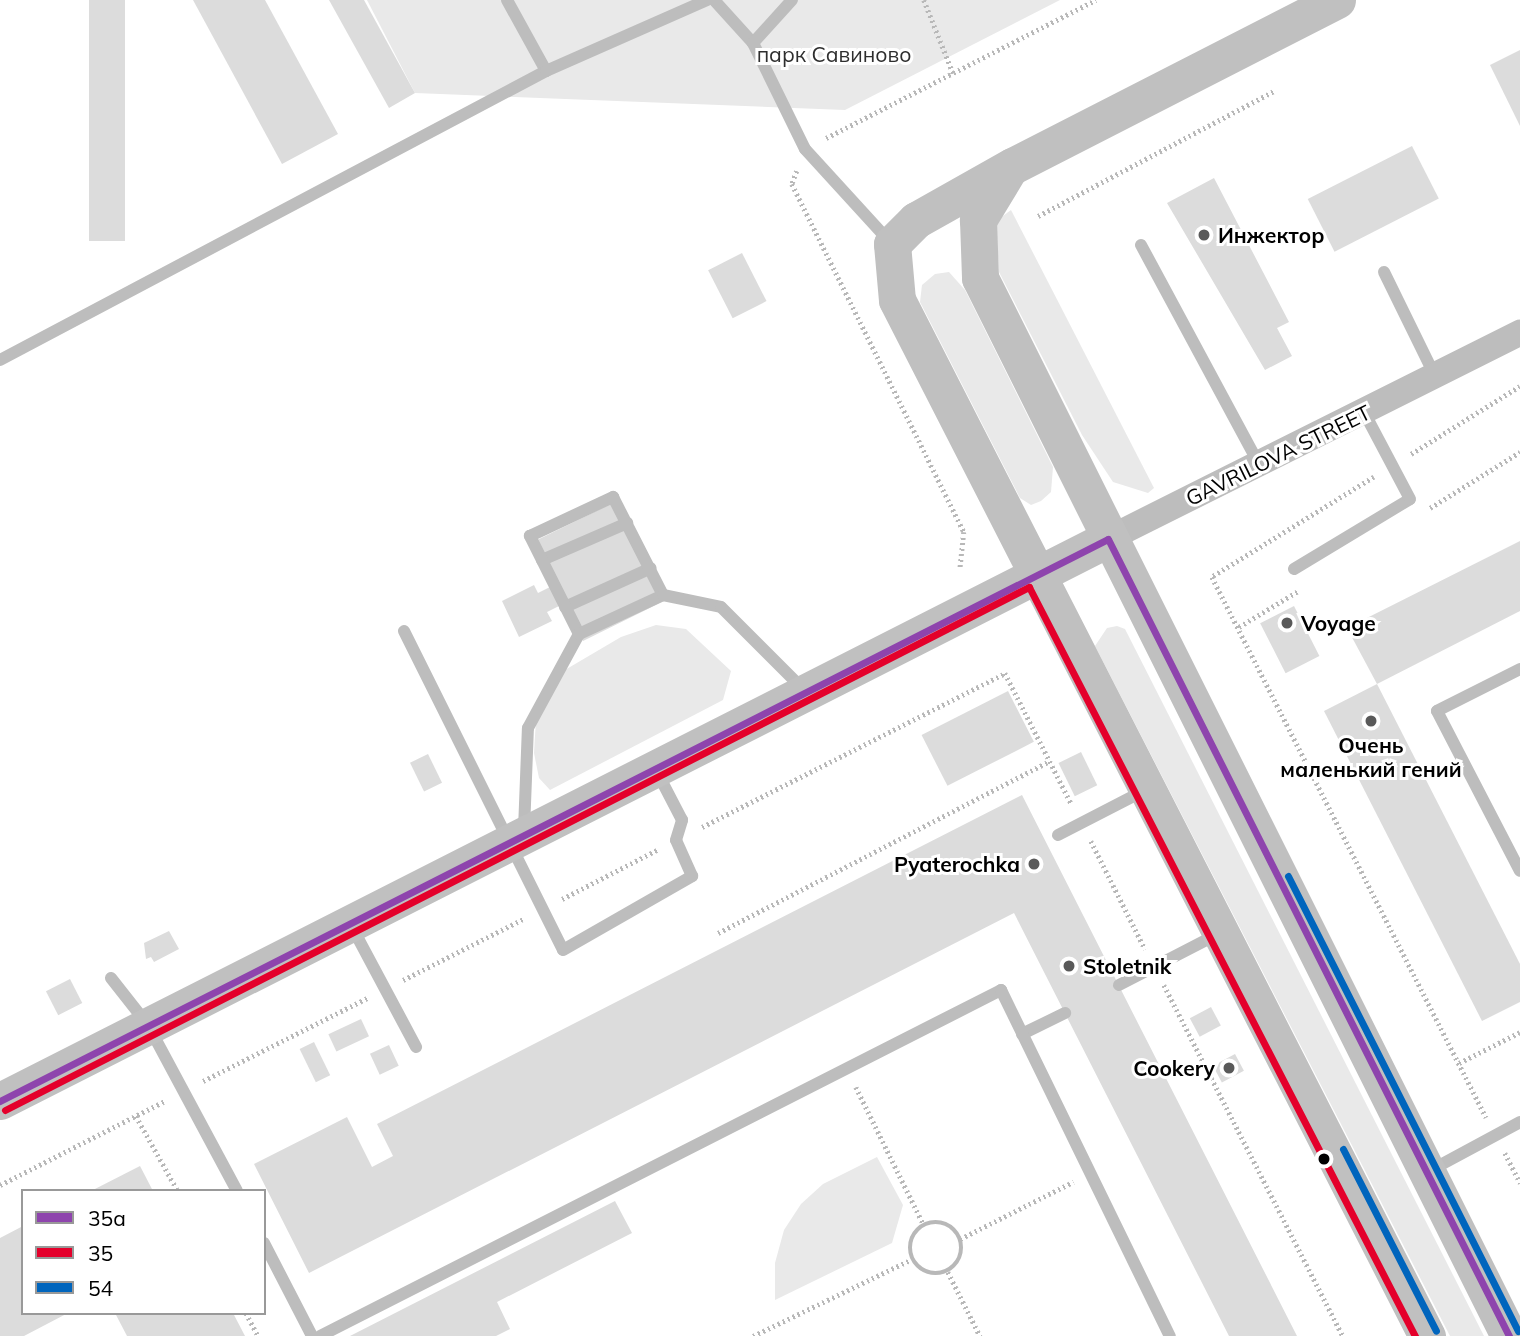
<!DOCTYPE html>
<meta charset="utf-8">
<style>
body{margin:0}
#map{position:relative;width:1520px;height:1336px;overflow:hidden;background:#fff;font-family:Mulish,sans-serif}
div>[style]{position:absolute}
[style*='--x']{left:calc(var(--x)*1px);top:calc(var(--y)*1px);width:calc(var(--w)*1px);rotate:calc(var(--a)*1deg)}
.green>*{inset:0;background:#e9e9e9}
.building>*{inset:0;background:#dcdcdc;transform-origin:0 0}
.path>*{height:4.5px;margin-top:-2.25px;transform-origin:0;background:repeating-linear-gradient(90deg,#b8b8b8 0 2px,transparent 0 5.5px)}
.path>.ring{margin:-2.25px;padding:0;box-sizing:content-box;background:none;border:4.5px solid #b8b8b8;border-radius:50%}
.lane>*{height:12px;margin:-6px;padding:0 6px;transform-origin:6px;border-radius:6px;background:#bdbdbd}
.street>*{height:26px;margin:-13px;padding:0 13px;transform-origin:13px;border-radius:13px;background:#bdbdbd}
.secondary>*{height:37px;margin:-18.5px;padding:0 18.5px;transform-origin:18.5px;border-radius:18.5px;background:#c0c0c0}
.bus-1>*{height:7px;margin:-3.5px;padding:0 3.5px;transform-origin:3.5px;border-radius:3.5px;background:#8e44ad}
.bus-2>*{height:7px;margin:-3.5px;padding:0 3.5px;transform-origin:3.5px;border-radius:3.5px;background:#e4002b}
.bus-3>*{height:7px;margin:-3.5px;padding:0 3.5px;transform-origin:3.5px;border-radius:3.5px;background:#0065bd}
.dots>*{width:19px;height:19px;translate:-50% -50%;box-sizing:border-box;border:4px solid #fff;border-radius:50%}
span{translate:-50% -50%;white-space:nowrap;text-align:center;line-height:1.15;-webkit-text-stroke:6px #fff;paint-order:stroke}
.park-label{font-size:21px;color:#2e2e2e}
.poi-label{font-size:21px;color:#000;font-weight:700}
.left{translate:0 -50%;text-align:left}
.right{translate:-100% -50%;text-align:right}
.street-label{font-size:21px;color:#000}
.legend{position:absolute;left:21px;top:1189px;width:245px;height:126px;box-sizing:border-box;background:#fff;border:2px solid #999;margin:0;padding:9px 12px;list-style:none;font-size:21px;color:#000}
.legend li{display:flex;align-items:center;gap:14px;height:35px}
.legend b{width:35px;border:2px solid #999}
</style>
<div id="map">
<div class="green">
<div style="clip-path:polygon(367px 0,1060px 0,845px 110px,415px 93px)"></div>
<div style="clip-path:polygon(1011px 210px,1154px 488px,1148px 493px,1113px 482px,1082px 435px,999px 272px,996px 221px)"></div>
<div style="clip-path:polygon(949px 272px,965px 290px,1053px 467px,1051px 492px,1041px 501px,1031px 505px,1020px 498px,920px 302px,922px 285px,935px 274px)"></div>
<div style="clip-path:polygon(656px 625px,686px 629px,731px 671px,723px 700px,550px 790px,539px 778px,534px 753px,536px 719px,553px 677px,621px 637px)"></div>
<div style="clip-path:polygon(1117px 626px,1125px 629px,1484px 1336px,1450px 1336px,1095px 646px,1107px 628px)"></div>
<div style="clip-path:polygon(877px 1157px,903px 1205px,892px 1243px,775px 1300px,775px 1263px,784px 1230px,801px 1204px,823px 1184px)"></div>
</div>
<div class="building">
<div style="left:89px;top:0;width:36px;height:241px"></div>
<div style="clip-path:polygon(193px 0,265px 0,338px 134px,282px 164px)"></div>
<div style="clip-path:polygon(329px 0,364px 0,415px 93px,389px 108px)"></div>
<div style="clip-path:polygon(1520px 50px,1520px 126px,1490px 65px)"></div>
<div style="left:1412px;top:146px;width:59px;height:117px;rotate:63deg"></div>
<div style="clip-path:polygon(1214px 178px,1289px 322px,1277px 328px,1292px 356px,1265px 370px,1167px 203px)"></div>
<div style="left:742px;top:253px;width:54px;height:38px;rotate:63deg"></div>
<div style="clip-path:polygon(619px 500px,668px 599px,583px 641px,565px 603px,547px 612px,552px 621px,519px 637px,502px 601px,534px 585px,538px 593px,554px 585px,533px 542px)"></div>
<div style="clip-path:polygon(1520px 541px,1520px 611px,1377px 684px,1347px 628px)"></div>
<div style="left:1294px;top:606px;width:56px;height:38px;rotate:63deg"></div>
<div style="clip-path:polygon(1377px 684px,1520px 964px,1520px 1002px,1482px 1021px,1324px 711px)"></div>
<div style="left:1008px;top:691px;width:57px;height:97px;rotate:63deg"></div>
<div style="left:1081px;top:752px;width:37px;height:25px;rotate:64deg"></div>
<div style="left:428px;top:754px;width:32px;height:20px;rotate:64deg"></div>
<div style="clip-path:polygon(1022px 795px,1297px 1336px,1229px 1336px,1014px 913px,309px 1273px,254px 1164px,347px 1117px,372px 1167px,393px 1156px,377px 1124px)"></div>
<div style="clip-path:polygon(169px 931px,179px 949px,154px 962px,151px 957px,146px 959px,144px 943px)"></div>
<div style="left:70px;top:979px;width:27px;height:27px;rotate:63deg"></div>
<div style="left:1211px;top:1007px;width:21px;height:24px;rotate:62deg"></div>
<div style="left:361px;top:1019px;width:19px;height:36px;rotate:65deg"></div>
<div style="left:314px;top:1042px;width:37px;height:16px;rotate:64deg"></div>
<div style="left:389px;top:1045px;width:23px;height:21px;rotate:65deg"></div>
<div style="left:1235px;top:1054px;width:19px;height:25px;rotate:62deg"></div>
<div style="clip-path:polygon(140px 1166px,153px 1191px,91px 1191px)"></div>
<div style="clip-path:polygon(615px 1201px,632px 1233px,497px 1302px,510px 1329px,496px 1336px,350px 1336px)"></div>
<div style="clip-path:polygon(23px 1226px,23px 1313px,68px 1313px,24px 1336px,0 1336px,0 1238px)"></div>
<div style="clip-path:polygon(115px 1313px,233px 1313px,245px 1336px,127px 1336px)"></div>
</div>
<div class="path">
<div style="--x:924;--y:0;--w:79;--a:68.3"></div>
<div style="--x:826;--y:138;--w:303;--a:-27.1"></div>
<div style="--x:797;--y:171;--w:14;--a:111"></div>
<div style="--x:792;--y:184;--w:388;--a:63.7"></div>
<div style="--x:964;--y:532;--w:36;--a:96"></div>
<div style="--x:1038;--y:216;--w:269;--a:-27.9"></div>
<div style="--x:1411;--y:454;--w:128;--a:-32"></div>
<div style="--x:1374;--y:477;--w:190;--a:148.3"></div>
<div style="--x:1212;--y:577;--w:606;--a:63.1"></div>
<div style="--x:1430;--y:508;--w:106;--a:-31.9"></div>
<div style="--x:1239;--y:627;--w:69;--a:-31.4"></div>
<div style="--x:702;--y:827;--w:340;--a:-26.9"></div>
<div style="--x:1005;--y:673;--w:148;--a:63.1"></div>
<div style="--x:1091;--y:841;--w:121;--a:63.4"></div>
<div style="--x:562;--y:899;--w:107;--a:-27.3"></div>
<div style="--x:718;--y:933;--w:374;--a:-27.4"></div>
<div style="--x:403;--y:980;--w:135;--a:-26.9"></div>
<div style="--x:1164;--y:985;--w:394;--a:63"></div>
<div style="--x:1459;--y:1063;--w:68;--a:-26.9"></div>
<div style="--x:203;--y:1081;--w:184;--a:-26.8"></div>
<div style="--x:856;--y:1087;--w:154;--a:63.8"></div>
<div style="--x:136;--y:1116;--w:86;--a:60.8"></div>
<div style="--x:1505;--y:1153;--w:34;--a:63"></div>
<div style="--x:0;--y:1185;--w:185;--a:-27"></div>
<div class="ring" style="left:910px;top:1222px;width:47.5px;height:47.5px"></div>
<div style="--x:960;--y:1239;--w:127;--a:-26.8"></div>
<div style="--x:948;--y:1272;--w:72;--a:63.4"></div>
<div style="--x:246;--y:1313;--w:26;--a:62"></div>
<div style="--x:753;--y:1336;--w:177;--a:-25.8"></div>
</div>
<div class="lane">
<div style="--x:507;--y:0;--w:81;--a:61.2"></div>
<div style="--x:714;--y:0;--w:58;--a:47.8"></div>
<div style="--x:753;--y:43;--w:118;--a:63.9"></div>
<div style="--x:805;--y:149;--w:125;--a:47.6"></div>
<div style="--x:753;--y:43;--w:58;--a:-47.8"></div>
<div style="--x:1141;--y:245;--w:247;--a:61.7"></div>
<div style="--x:1384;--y:272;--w:116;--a:63.9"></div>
<div style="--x:0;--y:360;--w:618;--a:-27.89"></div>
<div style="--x:546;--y:71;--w:176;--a:-23.8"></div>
<div style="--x:542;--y:560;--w:93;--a:-23.5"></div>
<div style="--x:1294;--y:569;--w:135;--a:-31.1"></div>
<div style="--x:1410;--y:499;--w:96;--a:-117.9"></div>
<div style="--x:565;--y:607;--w:94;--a:-24.4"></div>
<div style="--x:404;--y:631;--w:356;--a:63.5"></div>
<div style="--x:563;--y:950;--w:149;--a:-29.8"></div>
<div style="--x:692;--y:876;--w:39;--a:-114"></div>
<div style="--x:676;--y:840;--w:21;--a:-73"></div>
<div style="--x:682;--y:820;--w:56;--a:-117.5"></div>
<div style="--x:579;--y:634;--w:110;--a:-116.6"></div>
<div style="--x:530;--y:536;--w:92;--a:-25.2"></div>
<div style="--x:613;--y:497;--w:110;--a:63"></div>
<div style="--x:1520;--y:669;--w:93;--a:153.2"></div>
<div style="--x:1437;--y:711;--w:180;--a:62.6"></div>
<div style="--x:524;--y:830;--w:102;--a:-87.8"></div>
<div style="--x:528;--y:728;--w:107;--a:-61.5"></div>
<div style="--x:579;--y:634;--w:93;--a:-24.9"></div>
<div style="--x:663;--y:595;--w:59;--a:11.7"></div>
<div style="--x:721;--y:607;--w:117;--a:45"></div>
<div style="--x:1058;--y:835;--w:98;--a:-27.3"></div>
<div style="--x:352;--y:927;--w:136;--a:61.9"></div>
<div style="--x:111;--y:978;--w:60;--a:51.8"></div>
<div style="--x:148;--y:1025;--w:188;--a:61.8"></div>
<div style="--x:1119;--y:985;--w:111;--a:-27.3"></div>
<div style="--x:1022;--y:1034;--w:48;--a:-26"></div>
<div style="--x:1431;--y:1170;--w:101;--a:-28.3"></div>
<div style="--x:264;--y:1243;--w:105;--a:62.7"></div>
<div style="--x:320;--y:1336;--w:764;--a:-26.93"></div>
<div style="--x:1001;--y:990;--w:385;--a:64"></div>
</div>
<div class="street">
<div style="--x:1108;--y:539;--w:461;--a:-26.6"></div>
</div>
<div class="secondary">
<div style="--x:1337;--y:0;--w:365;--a:152.9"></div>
<div style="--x:1012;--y:166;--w:110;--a:150.6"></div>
<div style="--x:916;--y:220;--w:34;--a:135"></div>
<div style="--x:892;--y:244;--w:56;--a:84.9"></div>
<div style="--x:897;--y:300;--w:1164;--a:62.91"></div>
<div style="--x:1009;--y:169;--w:60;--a:121.3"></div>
<div style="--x:978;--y:220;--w:58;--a:88"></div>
<div style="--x:980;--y:278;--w:1183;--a:63.43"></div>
<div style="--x:0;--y:1101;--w:1242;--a:-26.9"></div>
</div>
<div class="bus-1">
<div style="--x:0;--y:1101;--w:1242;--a:-26.9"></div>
<div style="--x:1108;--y:539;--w:892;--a:63.29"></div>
</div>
<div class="bus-2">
<div style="--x:5;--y:1110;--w:1150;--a:-27.06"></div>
<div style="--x:1029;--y:587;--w:843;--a:62.74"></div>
</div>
<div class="bus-3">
<div style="--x:1288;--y:876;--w:510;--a:63.18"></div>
<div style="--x:1343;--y:1149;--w:204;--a:62.9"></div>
</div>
<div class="dots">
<div style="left:1204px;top:235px;background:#595959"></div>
<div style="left:1287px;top:623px;background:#595959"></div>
<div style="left:1371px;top:721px;background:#595959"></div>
<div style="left:1034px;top:864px;background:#595959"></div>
<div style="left:1069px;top:966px;background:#595959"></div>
<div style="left:1229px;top:1068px;background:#595959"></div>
<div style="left:1324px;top:1159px;background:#000"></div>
</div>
<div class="park-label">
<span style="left:834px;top:54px">парк Савиново</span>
</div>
<div class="poi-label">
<span class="left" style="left:1218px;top:235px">Инжектор</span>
<span class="left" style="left:1301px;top:623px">Voyage</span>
<span style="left:1371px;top:757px">Очень<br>маленький гений</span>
<span class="right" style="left:1020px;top:864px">Pyaterochka</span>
<span class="left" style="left:1083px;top:966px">Stoletnik</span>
<span class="right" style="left:1215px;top:1068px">Cookery</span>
</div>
<div class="street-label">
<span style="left:1278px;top:455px;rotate:-26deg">GAVRILOVA STREET</span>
</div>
<ul class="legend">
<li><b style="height:9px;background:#8e44ad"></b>35a</li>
<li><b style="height:9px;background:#e4002b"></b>35</li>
<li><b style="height:9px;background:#0065bd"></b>54</li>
</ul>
</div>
